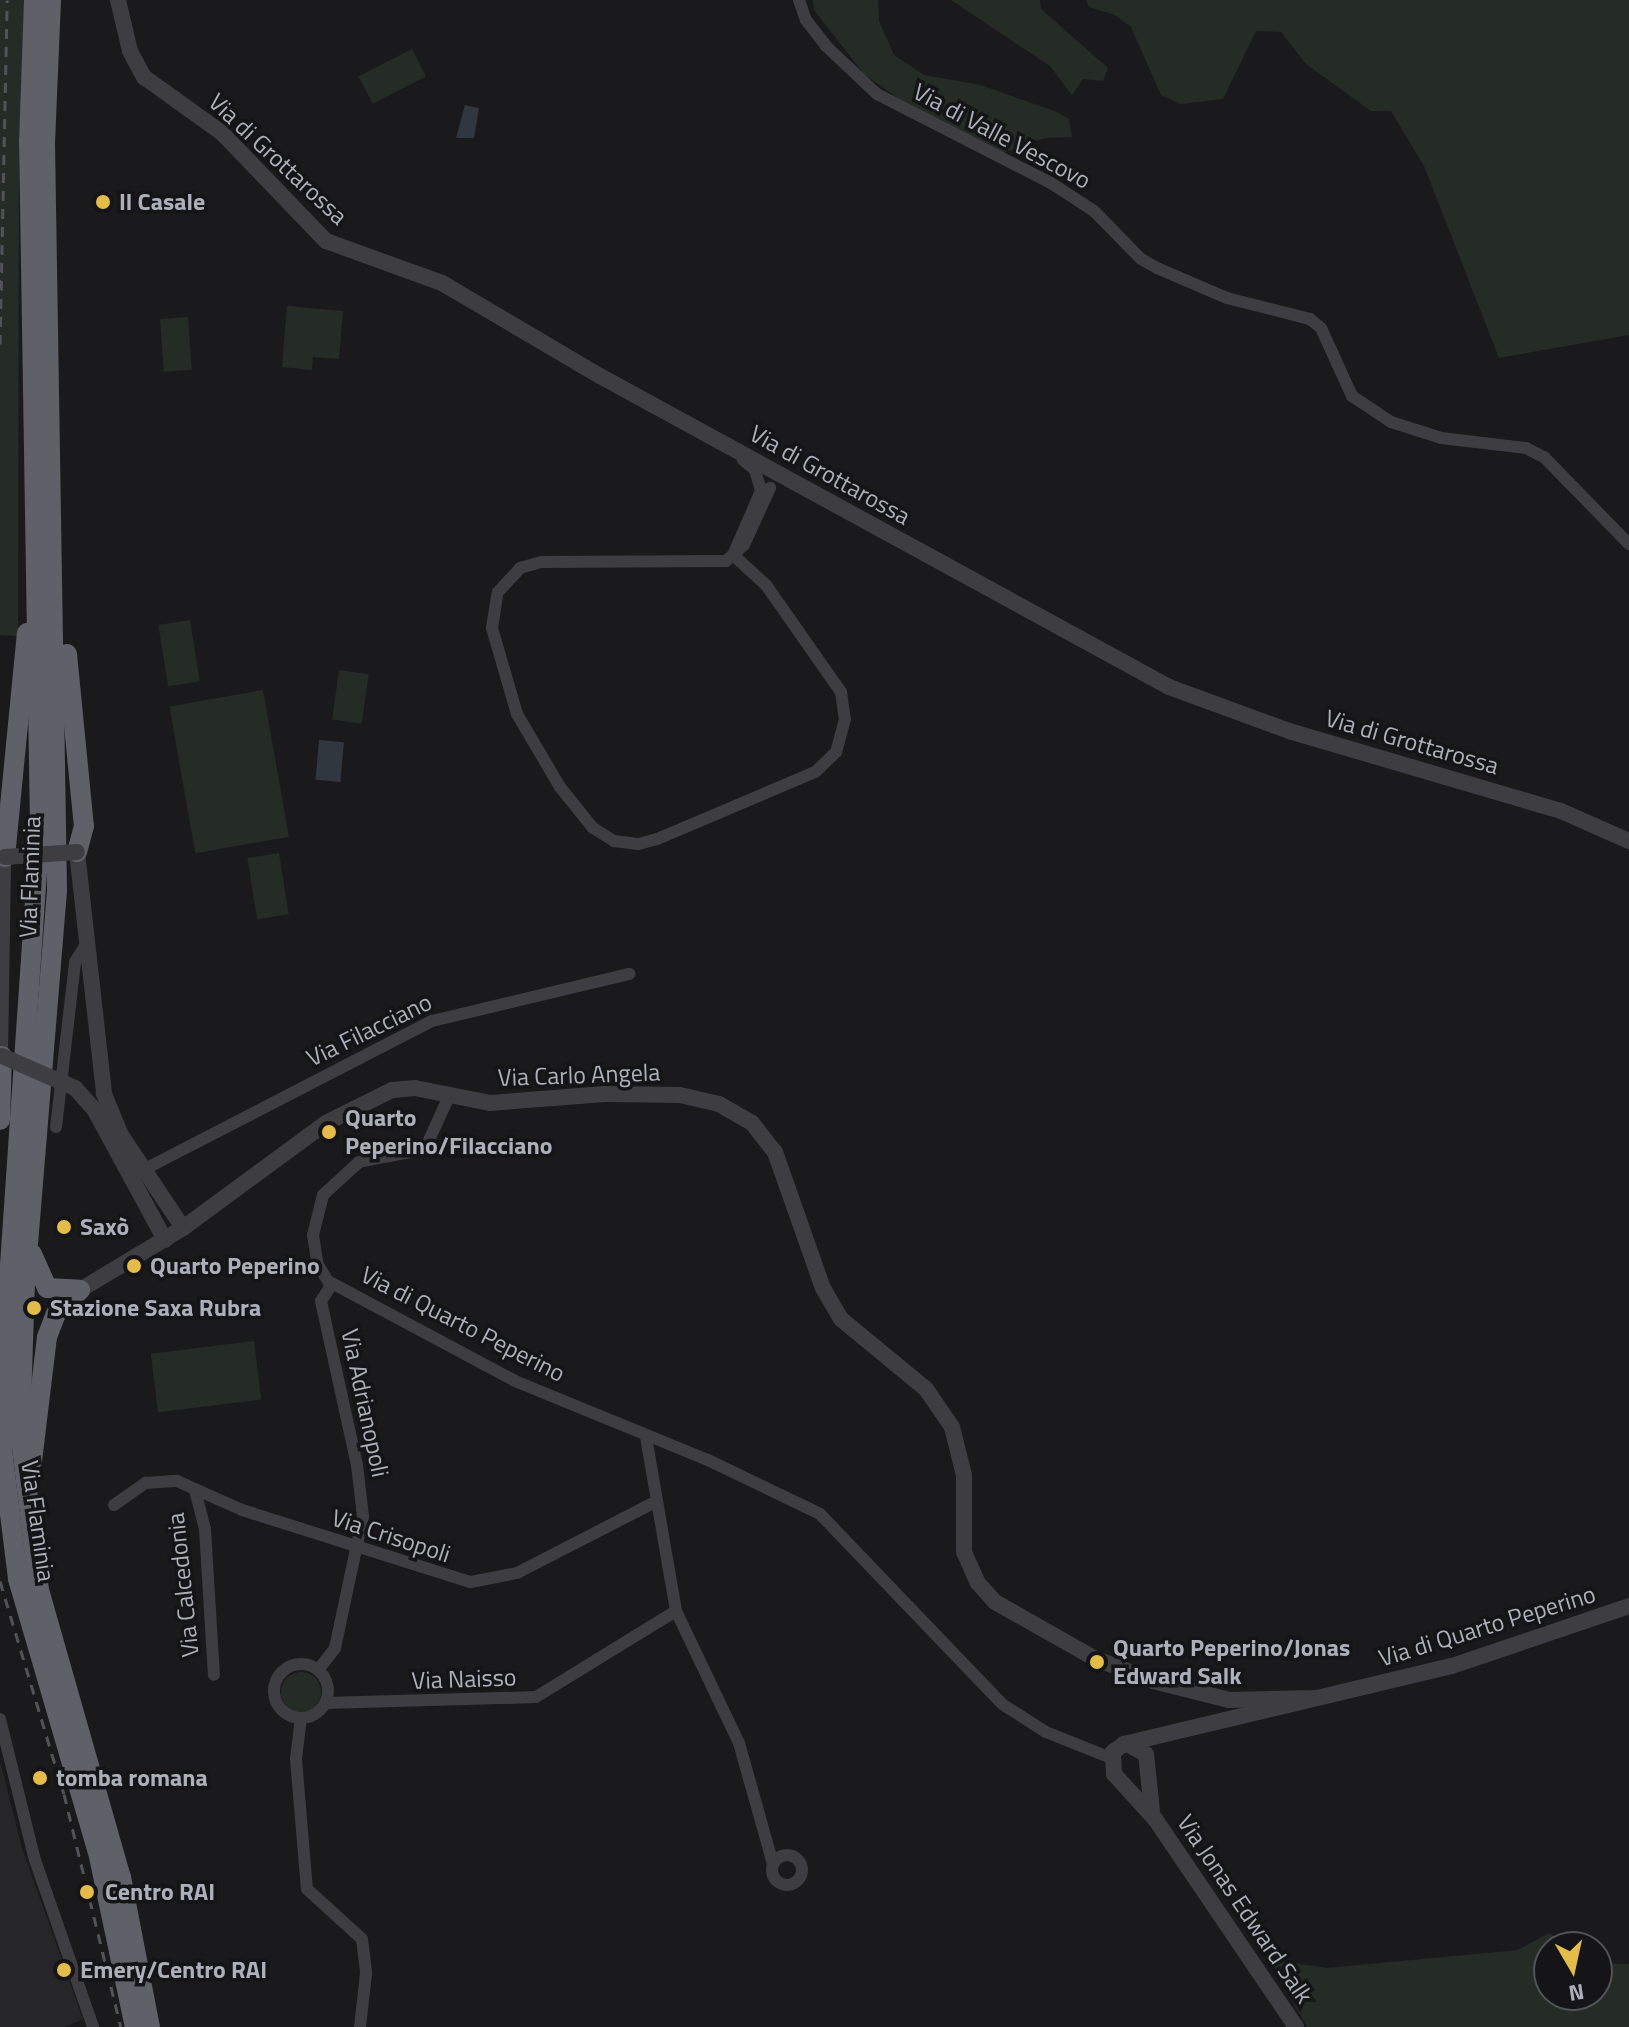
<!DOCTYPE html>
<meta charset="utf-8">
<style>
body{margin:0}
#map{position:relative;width:1629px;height:2027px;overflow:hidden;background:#1a1a1c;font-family:"Titillium Web",sans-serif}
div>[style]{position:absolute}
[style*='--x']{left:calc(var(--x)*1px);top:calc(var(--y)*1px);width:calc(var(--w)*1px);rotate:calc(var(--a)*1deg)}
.built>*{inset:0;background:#262629}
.green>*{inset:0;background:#242c25;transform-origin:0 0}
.round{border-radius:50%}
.water>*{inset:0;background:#31373f;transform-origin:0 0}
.minor>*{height:12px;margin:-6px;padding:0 6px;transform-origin:6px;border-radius:6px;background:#3d3d42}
.minor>.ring{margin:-6px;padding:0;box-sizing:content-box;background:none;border:12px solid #3d3d42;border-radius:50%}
.tertiary>*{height:16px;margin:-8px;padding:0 8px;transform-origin:8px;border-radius:8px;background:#3d3d42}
.trunk>*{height:20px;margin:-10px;padding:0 10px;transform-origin:10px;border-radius:10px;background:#5f6068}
.rail>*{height:3px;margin-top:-1.5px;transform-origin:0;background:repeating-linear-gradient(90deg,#525359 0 10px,transparent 0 18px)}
.tertiary-bridge>*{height:16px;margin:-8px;padding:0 8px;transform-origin:8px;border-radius:8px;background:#3d3d42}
.dots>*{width:22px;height:22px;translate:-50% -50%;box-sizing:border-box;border:4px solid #151517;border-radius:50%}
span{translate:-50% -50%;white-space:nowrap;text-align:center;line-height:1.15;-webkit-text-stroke:7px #151517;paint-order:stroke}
.street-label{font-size:24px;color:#adb0ba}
.poi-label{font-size:24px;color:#adb0ba;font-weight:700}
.left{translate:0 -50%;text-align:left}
.north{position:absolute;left:1533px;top:1931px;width:80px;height:80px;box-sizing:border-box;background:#151517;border:2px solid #525358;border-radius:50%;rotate:171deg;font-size:22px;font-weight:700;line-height:32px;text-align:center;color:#adb0ba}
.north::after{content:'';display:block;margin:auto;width:28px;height:36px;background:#e4bc4a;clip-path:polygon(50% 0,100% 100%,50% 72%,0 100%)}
</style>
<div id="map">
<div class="built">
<div style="clip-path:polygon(0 1761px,22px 1848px,83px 2019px,65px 2027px,0 2027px)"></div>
</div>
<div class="green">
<div style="clip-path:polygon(0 0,27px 0,19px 143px,18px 636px,0 635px)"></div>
<div style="clip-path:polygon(813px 0,878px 0,879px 21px,894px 55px,924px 75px,981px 85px,1057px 112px,1069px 119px,1072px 137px,1045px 138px,1000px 154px,924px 117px,864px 74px,814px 10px)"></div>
<div style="clip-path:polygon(951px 0,1040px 0,1041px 9px,1108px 68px,1103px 81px,1083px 79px,1072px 95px,1050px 66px)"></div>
<div style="clip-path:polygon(1086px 0,1629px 0,1629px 335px,1499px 358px,1424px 166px,1391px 111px,1371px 111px,1306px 64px,1281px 32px,1256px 31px,1223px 99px,1181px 104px,1161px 95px,1131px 27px,1115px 15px,1089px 7px)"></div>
<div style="left:412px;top:49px;width:31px;height:60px;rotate:63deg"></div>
<div style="clip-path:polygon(287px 306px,343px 311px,339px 359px,313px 357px,312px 370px,282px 367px)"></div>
<div style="left:188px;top:317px;width:53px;height:28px;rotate:86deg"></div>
<div style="left:190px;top:620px;width:62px;height:32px;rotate:81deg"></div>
<div style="left:339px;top:670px;width:30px;height:50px;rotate:8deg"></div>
<div style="left:263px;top:690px;width:149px;height:95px;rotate:80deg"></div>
<div style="left:279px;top:853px;width:62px;height:32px;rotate:81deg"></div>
<div style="left:254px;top:1341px;width:59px;height:104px;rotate:83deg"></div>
<div class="round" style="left:281px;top:1672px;width:40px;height:40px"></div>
<div style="clip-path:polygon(1549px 1933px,1571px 1947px,1549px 1947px,1549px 1995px,1597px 1995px,1597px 1963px,1629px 1964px,1629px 2027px,1307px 2027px,1264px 1950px,1286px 1962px,1327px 1968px,1518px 1950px)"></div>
</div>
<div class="water">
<div style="clip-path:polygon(465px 105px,479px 108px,474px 138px,456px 138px)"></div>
<div style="left:319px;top:740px;width:25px;height:40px;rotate:5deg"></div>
</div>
<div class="minor">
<div style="--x:799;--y:0;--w:21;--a:71"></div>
<div style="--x:806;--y:20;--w:33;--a:52"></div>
<div style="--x:826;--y:46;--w:70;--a:43.3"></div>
<div style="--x:877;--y:94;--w:195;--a:27.1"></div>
<div style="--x:1051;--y:183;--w:51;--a:33.1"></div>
<div style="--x:1094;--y:211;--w:67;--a:45.6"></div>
<div style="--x:1141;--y:259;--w:18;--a:29"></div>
<div style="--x:1157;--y:268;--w:76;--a:23.2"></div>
<div style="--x:1227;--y:298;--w:86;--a:14.2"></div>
<div style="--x:1310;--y:319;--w:14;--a:39"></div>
<div style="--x:1321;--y:328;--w:75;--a:65.5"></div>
<div style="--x:1352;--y:396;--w:47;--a:33.7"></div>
<div style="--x:1391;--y:422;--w:52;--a:17.7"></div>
<div style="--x:1441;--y:438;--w:86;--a:6.7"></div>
<div style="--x:1526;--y:448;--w:20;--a:27"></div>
<div style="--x:1544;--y:457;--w:122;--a:45.7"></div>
<div style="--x:733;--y:555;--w:45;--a:42.3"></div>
<div style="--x:766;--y:585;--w:131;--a:55"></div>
<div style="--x:841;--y:692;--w:27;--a:82"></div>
<div style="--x:845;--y:719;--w:34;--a:105"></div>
<div style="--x:836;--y:752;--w:29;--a:136"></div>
<div style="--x:815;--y:772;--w:172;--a:157"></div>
<div style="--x:657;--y:839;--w:20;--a:165"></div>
<div style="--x:638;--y:844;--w:24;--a:-173"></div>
<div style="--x:614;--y:841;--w:25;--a:-148"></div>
<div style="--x:593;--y:828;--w:53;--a:-128.8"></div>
<div style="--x:560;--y:787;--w:85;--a:-120.5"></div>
<div style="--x:517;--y:714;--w:90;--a:-106.2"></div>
<div style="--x:492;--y:628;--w:36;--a:-81"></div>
<div style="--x:498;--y:592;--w:33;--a:-47"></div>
<div style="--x:520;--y:568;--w:22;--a:-16"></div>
<div style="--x:541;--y:562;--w:185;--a:-0.3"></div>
<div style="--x:726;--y:561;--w:24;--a:-42"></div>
<div style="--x:744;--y:545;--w:63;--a:-65.5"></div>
<div style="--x:733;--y:555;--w:70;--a:-66.4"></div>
<div style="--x:761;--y:491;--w:22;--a:-106"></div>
<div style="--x:755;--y:470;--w:16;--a:-140"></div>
<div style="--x:2;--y:1056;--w:199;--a:-89.1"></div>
<div style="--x:450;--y:1094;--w:60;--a:114.4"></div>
<div style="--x:425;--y:1149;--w:67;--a:168.9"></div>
<div style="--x:359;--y:1162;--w:49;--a:137.5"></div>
<div style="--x:323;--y:1195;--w:41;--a:104"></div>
<div style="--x:313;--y:1235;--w:30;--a:81"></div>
<div style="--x:318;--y:1265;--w:19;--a:58"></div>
<div style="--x:328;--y:1281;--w:212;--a:28.1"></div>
<div style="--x:515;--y:1381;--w:209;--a:22.3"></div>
<div style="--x:708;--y:1460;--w:124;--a:25.7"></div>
<div style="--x:820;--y:1514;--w:263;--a:46.2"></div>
<div style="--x:1002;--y:1704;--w:52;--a:32.5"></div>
<div style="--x:1046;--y:1732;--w:70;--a:21.8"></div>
<div style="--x:56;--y:1127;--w:166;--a:-83.4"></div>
<div style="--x:75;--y:962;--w:19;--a:-58"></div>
<div style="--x:145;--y:1169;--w:323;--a:-27.3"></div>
<div style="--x:432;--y:1021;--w:203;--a:-13.4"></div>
<div style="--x:646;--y:1437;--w:177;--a:80.2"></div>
<div style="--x:676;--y:1611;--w:146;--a:64.5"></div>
<div style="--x:739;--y:1743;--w:126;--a:74.3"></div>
<div style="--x:195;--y:1490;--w:40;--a:75.6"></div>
<div style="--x:205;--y:1529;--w:146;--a:86.5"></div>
<div style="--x:114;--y:1505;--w:39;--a:-35"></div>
<div style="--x:146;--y:1483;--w:31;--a:-4"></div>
<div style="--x:177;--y:1481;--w:71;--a:24"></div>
<div style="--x:242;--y:1510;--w:240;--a:17.5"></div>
<div style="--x:471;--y:1582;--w:47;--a:-11.1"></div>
<div style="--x:517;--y:1573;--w:155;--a:-27.2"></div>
<div class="ring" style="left:274px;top:1664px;width:42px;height:42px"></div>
<div style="--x:318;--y:1670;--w:28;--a:-52"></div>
<div style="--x:335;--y:1648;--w:135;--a:-78"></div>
<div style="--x:363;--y:1516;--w:51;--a:-96.7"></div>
<div style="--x:357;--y:1465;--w:168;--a:-102.4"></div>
<div style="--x:321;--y:1301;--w:20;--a:-57"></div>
<div style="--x:325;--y:1703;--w:211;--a:-1.6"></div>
<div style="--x:536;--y:1697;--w:164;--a:-31.6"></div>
<div style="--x:301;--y:1718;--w:41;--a:97"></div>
<div style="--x:296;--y:1759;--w:130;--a:85.2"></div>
<div style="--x:307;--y:1889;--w:74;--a:42.3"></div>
<div style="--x:362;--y:1939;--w:35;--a:83"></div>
<div style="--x:366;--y:1974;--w:53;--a:96.5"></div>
<div style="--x:0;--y:1719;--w:145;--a:76.1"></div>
<div style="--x:35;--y:1860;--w:177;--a:70.8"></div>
<div class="ring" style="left:772px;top:1855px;width:18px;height:18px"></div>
</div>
<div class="tertiary">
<div style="--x:118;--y:0;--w:52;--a:76.8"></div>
<div style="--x:130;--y:51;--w:30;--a:62"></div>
<div style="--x:144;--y:77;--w:96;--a:35.7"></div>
<div style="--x:222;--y:133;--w:150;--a:46.1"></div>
<div style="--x:326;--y:241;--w:123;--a:19.9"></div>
<div style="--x:442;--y:283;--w:183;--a:30.5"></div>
<div style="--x:600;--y:376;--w:648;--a:28.66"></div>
<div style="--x:1169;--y:687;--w:128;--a:20.1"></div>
<div style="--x:1289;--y:731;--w:284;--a:16.4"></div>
<div style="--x:1561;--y:811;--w:74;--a:23.8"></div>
<div style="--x:77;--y:852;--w:244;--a:83.6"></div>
<div style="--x:104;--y:1094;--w:44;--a:67.5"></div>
<div style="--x:121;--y:1135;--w:112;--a:56.3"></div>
<div style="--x:75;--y:1088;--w:28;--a:48"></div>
<div style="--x:94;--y:1109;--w:149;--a:61.5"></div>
<div style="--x:80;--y:1290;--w:120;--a:-31"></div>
<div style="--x:183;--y:1228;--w:177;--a:-36.3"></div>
<div style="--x:326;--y:1123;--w:74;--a:-26.6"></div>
<div style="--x:392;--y:1090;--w:23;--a:-5"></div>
<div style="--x:415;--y:1088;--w:76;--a:11.3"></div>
<div style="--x:490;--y:1103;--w:115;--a:-4.5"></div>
<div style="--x:605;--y:1094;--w:75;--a:0.8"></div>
<div style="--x:680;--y:1095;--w:40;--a:13"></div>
<div style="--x:719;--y:1104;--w:38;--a:30"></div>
<div style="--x:752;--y:1123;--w:37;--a:52"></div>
<div style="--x:775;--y:1152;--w:144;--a:70.6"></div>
<div style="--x:823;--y:1288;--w:36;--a:60"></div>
<div style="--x:841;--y:1319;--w:110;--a:39.5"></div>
<div style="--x:926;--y:1389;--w:46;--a:55.6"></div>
<div style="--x:952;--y:1427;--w:49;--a:76"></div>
<div style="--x:964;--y:1475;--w:77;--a:90"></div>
<div style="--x:964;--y:1552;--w:34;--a:66"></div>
<div style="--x:978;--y:1583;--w:25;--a:48"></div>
<div style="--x:995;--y:1602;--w:114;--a:29.5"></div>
<div style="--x:1094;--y:1658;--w:63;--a:21.3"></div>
<div style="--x:1153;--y:1681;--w:78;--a:14"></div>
<div style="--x:1229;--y:1700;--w:88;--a:-1.3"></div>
<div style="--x:1127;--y:1744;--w:21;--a:28"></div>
<div style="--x:1146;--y:1754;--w:56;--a:83.9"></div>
<div style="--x:1296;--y:2027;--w:251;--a:-124.1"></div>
<div style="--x:1155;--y:1819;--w:61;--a:-132.3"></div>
<div style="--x:1114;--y:1774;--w:22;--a:-93"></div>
<div style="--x:1113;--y:1752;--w:14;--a:-36"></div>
<div style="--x:1124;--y:1744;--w:337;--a:-13.4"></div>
<div style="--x:1452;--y:1666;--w:187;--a:-18.7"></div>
</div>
<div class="trunk">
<div style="--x:34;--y:0;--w:140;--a:92"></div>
<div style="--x:29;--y:140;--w:688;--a:89.08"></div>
<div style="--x:40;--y:828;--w:539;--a:93.93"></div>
<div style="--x:3;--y:1366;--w:84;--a:90.7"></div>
<div style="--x:2;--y:1450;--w:130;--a:82.9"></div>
<div style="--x:18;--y:1579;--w:284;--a:73.7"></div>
<div style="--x:98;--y:1852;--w:179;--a:78.1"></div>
<div style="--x:51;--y:0;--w:143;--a:92.4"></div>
<div style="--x:45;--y:143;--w:748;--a:89.08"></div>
<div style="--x:57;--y:891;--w:392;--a:94.7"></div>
<div style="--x:25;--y:1282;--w:149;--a:91.9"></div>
<div style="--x:20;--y:1431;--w:160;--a:83.2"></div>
<div style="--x:39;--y:1590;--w:298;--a:74.1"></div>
<div style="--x:121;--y:1877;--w:153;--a:79.1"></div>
<div style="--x:67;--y:654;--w:173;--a:84.4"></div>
<div style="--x:84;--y:826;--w:27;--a:105"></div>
<div style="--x:5;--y:857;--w:225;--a:-84.4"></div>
<div style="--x:0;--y:1120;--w:64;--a:-88.2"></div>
<div style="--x:32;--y:1254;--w:37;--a:66"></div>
<div style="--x:47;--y:1288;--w:33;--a:3"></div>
<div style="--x:32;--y:1461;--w:125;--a:-83.1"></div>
<div style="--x:47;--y:1337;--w:25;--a:-69"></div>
<div style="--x:56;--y:1314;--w:34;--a:-45"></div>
</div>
<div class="rail">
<div style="--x:0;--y:344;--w:344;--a:-88.8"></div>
<div style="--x:0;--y:1581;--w:222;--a:73.3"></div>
<div style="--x:64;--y:1794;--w:240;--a:76.3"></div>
</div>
<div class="tertiary-bridge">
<div style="--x:5;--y:857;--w:72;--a:-4"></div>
<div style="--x:2;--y:1056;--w:80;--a:23.7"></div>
</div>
<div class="dots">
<div style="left:103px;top:202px;background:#e4bc4a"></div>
<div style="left:329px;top:1132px;background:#e4bc4a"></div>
<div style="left:64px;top:1227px;background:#e4bc4a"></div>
<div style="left:134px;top:1266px;background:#e4bc4a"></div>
<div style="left:34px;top:1308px;background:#e4bc4a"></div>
<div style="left:1097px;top:1662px;background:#e4bc4a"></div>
<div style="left:40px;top:1778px;background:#e4bc4a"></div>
<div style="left:87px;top:1892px;background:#e4bc4a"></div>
<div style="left:64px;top:1970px;background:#e4bc4a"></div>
</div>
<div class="street-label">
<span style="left:1002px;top:136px;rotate:28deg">Via di Valle Vescovo</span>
<span style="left:278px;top:159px;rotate:43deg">Via di Grottarossa</span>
<span style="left:830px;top:475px;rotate:29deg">Via di Grottarossa</span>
<span style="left:1412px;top:742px;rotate:16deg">Via di Grottarossa</span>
<span style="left:30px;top:877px;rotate:-88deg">Via Flaminia</span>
<span style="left:369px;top:1030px;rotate:-26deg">Via Filacciano</span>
<span style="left:579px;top:1075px;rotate:-2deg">Via Carlo Angela</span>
<span style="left:463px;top:1324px;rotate:27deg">Via di Quarto Peperino</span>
<span style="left:365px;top:1403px;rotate:78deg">Via Adrianopoli</span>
<span style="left:38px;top:1521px;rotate:82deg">Via Flaminia</span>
<span style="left:391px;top:1536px;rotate:18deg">Via Crisopoli</span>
<span style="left:183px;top:1585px;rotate:-96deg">Via Calcedonia</span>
<span style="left:1487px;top:1626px;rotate:-17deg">Via di Quarto Peperino</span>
<span style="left:464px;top:1679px;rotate:-2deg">Via Naisso</span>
<span style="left:1245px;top:1909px;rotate:56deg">Via Jonas Edward Salk</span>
</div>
<div class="poi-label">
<span class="left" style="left:119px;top:202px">Il Casale</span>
<span class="left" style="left:345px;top:1132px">Quarto<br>Peperino/Filacciano</span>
<span class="left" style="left:80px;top:1227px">Saxò</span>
<span class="left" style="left:150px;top:1266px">Quarto Peperino</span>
<span class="left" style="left:50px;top:1308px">Stazione Saxa Rubra</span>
<span class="left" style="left:1113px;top:1662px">Quarto Peperino/Jonas<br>Edward Salk</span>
<span class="left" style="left:56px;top:1778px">tomba romana</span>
<span class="left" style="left:105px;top:1892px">Centro RAI</span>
<span class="left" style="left:80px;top:1970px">Emery/Centro RAI</span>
</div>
<div class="north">N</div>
</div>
